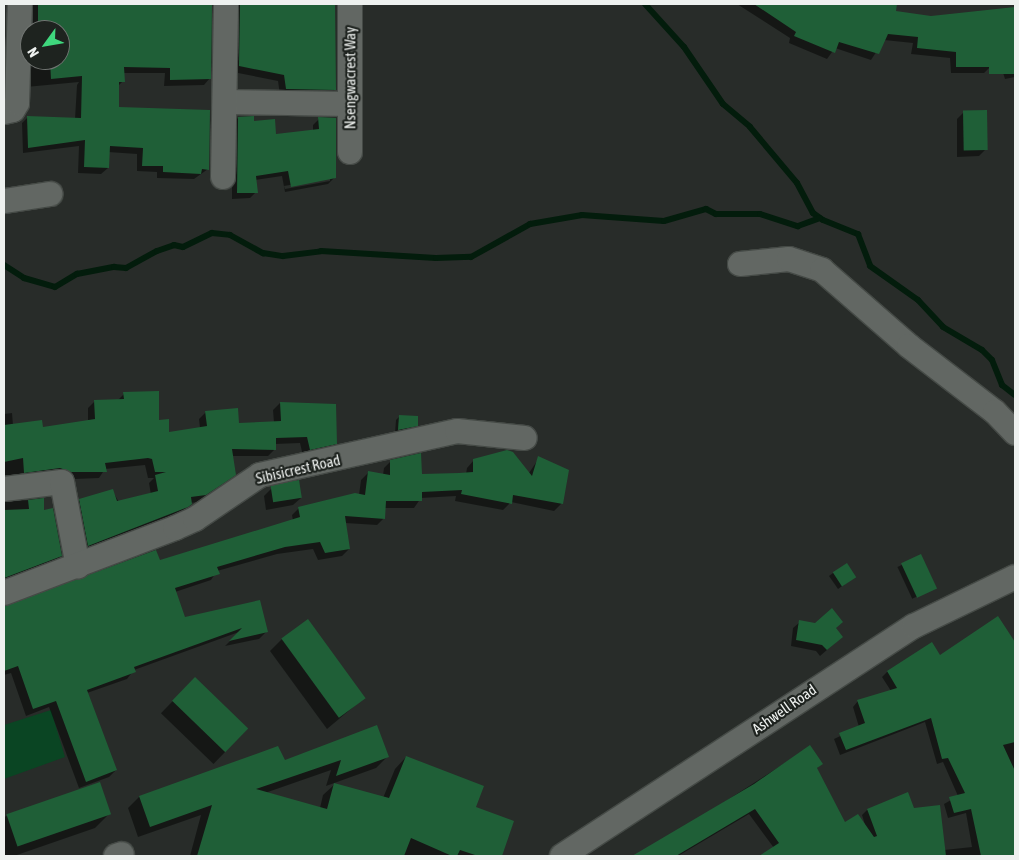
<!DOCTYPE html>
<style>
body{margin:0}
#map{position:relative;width:1019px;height:860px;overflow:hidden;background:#282c29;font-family:"Asap Condensed",sans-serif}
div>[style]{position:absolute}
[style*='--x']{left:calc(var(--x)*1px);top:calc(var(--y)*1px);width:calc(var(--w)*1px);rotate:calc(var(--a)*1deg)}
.green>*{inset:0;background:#0a4523}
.shadow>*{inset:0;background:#0007;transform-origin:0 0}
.stream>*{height:6px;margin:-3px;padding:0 3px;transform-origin:3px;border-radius:3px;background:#031c0c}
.building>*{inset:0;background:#1f5f37;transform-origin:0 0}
.roads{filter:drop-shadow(1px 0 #454a46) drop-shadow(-1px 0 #454a46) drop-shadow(0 1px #454a46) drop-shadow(0 -1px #454a46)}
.minor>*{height:24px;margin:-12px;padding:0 12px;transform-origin:12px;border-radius:12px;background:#626763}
span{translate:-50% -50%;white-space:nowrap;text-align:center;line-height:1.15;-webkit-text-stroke:4.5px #1e231f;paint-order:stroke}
.street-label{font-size:15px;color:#eef1ef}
.frame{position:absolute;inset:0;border:5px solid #eef1ef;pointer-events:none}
.north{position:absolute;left:20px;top:20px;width:50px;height:50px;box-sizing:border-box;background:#1e231f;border:1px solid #717572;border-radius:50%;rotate:238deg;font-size:14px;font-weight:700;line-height:20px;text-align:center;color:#eef1ef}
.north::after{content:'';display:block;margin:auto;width:18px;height:22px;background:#3fd77d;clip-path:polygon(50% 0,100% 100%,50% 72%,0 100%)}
</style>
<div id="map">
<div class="green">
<div style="clip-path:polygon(51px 710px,65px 757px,4px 779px,4px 725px)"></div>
</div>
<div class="shadow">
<div style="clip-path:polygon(4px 4px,5px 4px,4px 46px)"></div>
<div style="clip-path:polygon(evenodd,24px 4px,78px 4px,87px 55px,95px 4px,211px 4px,210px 78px,204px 85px,164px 86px,165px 73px,123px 73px,123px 81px,118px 86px,118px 108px,208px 169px,194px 179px,157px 178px,157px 172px,137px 171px,137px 154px,108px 152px,108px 168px,101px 174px,78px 173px,79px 146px,23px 153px,22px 123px,28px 117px,75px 119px,77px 85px,79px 82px,26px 87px,24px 4px,30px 30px,60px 30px,60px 60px,30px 60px,30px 30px)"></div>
<div style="clip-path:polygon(232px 4px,333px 4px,335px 90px,329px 96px,280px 95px,278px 81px,233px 72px)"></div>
<div style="clip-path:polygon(737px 4px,896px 4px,894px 12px,931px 17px,1015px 8px,1015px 77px,1005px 79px,990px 32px,990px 67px,984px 73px,951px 73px,950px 58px,911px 54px,913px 43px,884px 40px,871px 60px,835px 48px,827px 59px,789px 43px,790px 38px)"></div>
<div style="clip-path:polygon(964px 112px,986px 149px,979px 156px,957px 157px,957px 119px)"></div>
<div style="clip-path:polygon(evenodd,238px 118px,253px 122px,275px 135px,313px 131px,313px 125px,319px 119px,334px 178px,328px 184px,285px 192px,282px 176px,255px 180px,256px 192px,250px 198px,232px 199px,232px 124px,238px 118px,330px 178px,330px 181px,285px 189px,284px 186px,330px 178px)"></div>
<div style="clip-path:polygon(124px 394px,168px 433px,200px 428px,199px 419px,206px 412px,238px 425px,274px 423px,273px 410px,280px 403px,336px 443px,329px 450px,303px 456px,300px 443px,275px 444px,275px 449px,268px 456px,232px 456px,234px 474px,197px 502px,190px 503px,180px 514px,81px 552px,73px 508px,80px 500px,112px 490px,120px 504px,151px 495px,149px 483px,154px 478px,148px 478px,145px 465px,105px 469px,99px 478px,4px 482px,4px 414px,12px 413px,13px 425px,42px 429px,88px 421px,88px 408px,95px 401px,117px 401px)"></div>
<div style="clip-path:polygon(399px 417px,417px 425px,395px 433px,396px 420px)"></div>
<div style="clip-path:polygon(539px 458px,561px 504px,554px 511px,511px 502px,503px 510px,455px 501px,456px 496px,421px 498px,414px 508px,384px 508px,384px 518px,377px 525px,345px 523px,349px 549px,342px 556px,318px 560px,313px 549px,277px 554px,217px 571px,211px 580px,175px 592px,184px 618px,266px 632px,259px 639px,225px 646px,239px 632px,134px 670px,127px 679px,87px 693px,116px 770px,109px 777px,79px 788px,49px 707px,26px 716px,11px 673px,4px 675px,4px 607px,293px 521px,292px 515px,299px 508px,359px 495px,361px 480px,368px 473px,383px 475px,384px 468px,391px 461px,421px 476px,466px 474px,467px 468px,474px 460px,529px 473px)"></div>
<div style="clip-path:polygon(272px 488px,301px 498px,293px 505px,266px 510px,264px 496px)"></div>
<div style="clip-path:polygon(43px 499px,43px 512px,61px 556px,53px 563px,4px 583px,4px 502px)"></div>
<div style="left:921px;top:556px;width:35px;height:26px;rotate:65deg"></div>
<div style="clip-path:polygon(833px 573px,855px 577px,838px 589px,829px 576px)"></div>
<div style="clip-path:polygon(800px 622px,835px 628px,835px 643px,820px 656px,816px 651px,791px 646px,793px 628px)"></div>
<div style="clip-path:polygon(282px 639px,364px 698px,327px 729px,270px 651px)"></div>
<div style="clip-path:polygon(1015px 643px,1015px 826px,996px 835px,1003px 856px,761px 856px,774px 848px,749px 814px,678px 856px,640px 856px,810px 747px,821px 764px,816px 769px,845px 824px,866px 828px,862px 815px,867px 810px,913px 810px,944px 850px,972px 847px,966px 813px,948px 818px,944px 804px,958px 796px,943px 762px,937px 764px,925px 722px,840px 755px,834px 739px,859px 727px,853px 707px,858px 701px,891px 691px,882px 677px,887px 672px,932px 644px,940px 657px)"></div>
<div style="left:195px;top:678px;width:73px;height:49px;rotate:44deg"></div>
<div style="clip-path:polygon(388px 756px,376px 768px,326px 786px,331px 770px,265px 793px,320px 808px,323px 795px,335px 784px,383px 798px,395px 769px,406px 757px,474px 808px,513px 822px,501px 856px,190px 856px,201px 815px,138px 837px,128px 808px,139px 797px,284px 762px)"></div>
<div style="clip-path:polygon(99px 784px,110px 813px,95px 828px,14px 856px,4px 856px,4px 817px)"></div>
</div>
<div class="stream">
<div style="--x:645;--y:4;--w:58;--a:47.8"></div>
<div style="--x:684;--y:47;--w:69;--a:55.6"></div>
<div style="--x:723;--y:104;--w:35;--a:40"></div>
<div style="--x:750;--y:127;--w:73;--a:50"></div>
<div style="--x:797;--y:183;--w:34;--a:62"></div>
<div style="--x:813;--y:213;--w:12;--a:35"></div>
<div style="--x:823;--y:220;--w:38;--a:22"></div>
<div style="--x:858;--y:234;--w:34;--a:69"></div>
<div style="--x:870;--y:266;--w:59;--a:35.3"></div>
<div style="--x:918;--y:300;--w:37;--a:47"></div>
<div style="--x:943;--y:327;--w:45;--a:30.5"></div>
<div style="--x:982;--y:350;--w:14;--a:45"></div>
<div style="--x:992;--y:360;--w:27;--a:68"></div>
<div style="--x:1002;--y:385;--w:16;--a:38"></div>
<div style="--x:4;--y:265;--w:24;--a:33"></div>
<div style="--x:24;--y:278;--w:32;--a:16"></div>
<div style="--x:55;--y:287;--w:26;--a:-31"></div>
<div style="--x:77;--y:274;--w:38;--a:-11"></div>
<div style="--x:114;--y:267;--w:12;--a:5"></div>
<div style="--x:126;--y:268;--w:35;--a:-29"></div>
<div style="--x:157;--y:251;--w:18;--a:-19"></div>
<div style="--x:174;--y:245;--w:9;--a:13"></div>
<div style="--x:183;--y:247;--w:32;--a:-26"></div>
<div style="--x:212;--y:233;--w:18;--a:6"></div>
<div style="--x:230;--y:235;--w:38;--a:29"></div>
<div style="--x:263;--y:253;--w:20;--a:9"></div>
<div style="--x:283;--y:256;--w:38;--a:-7"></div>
<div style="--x:321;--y:251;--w:115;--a:3.5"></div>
<div style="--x:436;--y:258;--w:35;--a:-2"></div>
<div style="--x:471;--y:257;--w:68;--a:-29.2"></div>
<div style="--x:530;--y:224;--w:53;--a:-9.8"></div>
<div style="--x:582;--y:215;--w:82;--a:4.2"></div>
<div style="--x:664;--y:221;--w:44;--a:-15.9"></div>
<div style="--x:706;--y:209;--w:11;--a:27"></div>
<div style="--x:716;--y:214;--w:44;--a:0"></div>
<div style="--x:760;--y:214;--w:40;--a:18"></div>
<div style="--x:798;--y:226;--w:23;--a:-20"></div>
</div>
<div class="building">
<div style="clip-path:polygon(38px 4px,212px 4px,211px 79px,170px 80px,170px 68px,124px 67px,125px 82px,119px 82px,119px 107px,210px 110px,209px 170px,202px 169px,201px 174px,163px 172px,163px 166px,142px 166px,143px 148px,110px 146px,109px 168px,84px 167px,85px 140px,28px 148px,27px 116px,81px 118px,82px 76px,51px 79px,50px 60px,60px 60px,60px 30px,38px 29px)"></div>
<div style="clip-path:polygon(240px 4px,335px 4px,336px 90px,286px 89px,284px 75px,239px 66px)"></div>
<div style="clip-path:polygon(754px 4px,897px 4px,896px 11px,931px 16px,1015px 7px,1015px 74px,989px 74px,989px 67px,956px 67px,956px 52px,917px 48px,918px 37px,888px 34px,879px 54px,839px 42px,835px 53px,794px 36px,796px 32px)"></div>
<div style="left:987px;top:110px;width:40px;height:24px;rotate:89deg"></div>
<div style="clip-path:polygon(254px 116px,254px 121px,275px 119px,276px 134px,319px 129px,318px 117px,336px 118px,336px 178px,291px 187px,288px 171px,256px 176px,258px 193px,237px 193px,238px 117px)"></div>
<div style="clip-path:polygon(159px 391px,159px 420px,169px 419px,169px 432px,207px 426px,205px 411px,238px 408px,239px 423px,281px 421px,280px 402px,336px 404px,337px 444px,310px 450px,307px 437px,276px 438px,276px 450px,232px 449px,236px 475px,206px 495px,191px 497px,192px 504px,188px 507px,88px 546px,79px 499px,113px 489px,117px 501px,158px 491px,155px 475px,166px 472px,155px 472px,152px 459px,148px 458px,105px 463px,107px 472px,71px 472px,60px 468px,24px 473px,23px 458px,4px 462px,4px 425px,42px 420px,43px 427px,95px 419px,94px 400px,124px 399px,123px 392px)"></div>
<div style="clip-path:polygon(399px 415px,418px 416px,418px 426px,398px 430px)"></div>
<div style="clip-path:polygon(507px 450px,513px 452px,532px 476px,538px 456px,569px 470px,563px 504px,513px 495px,512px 504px,461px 494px,462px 490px,422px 492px,422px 501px,386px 501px,385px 519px,345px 516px,350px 549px,325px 553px,320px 542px,285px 547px,217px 567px,220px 574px,175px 588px,185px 617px,260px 600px,268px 632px,229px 641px,242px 628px,134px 667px,136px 672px,87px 690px,117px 770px,86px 782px,56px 701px,33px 709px,18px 666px,4px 671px,4px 606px,156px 550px,160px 560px,300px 517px,298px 507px,355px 493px,365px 495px,368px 471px,390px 475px,390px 460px,421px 453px,422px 474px,459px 473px,473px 472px,473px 459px)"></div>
<div style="left:299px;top:480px;width:18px;height:29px;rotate:81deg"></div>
<div style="clip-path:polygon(44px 498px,44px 510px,53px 508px,62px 556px,4px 578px,4px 510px,29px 509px,28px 500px)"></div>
<div style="left:921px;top:554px;width:38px;height:22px;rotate:65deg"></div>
<div style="left:847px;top:563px;width:17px;height:17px;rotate:57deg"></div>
<div style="clip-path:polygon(832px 608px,843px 622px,836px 628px,843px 637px,827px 650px,822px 645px,796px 640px,799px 620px,815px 623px)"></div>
<div style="clip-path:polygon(998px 616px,1015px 642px,1015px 742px,1003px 745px,1015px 771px,1015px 856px,981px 856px,971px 809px,954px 813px,949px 797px,965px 793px,948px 758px,942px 759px,931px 718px,846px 750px,839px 733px,865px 723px,857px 700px,897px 688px,887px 671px,932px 642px,940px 655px)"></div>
<div style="left:308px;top:619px;width:98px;height:33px;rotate:54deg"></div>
<div style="left:195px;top:677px;width:74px;height:33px;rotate:44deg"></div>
<div style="clip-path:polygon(377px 725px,389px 757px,336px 776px,341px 760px,256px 789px,327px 809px,334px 783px,389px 798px,406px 756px,484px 786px,476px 807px,514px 821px,502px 856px,478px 856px,460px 850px,457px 856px,452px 856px,411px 838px,404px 856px,197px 856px,212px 805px,150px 827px,139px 796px,278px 746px,285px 760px)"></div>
<div style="clip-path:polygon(810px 745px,823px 764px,817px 768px,845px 822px,858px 814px,874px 837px,877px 836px,867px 809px,908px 792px,914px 808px,940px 805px,946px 856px,759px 856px,779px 843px,755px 809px,676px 856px,632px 856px,754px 784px)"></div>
<div style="left:100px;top:782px;width:34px;height:99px;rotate:71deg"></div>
</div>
<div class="roads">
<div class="minor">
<div style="--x:225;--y:102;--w:124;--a:0.9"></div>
<div style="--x:4;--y:112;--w:9;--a:-13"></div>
<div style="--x:13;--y:110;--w:8;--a:-60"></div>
<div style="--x:17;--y:103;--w:99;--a:-88.3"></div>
<div style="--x:350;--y:152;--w:148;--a:-90"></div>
<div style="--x:223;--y:177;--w:173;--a:-89"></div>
<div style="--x:4;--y:201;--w:47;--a:-8.7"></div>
<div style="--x:740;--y:264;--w:49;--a:-5.8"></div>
<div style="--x:789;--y:259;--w:35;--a:18"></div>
<div style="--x:822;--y:270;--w:116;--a:41.1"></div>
<div style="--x:909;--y:346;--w:108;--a:37.5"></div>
<div style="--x:995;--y:412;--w:29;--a:46"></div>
<div style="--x:4;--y:489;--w:58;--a:-6.9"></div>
<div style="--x:62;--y:482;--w:86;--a:79.3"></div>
<div style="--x:4;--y:593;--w:183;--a:-20.8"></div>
<div style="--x:175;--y:528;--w:22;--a:-24"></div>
<div style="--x:195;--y:519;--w:78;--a:-34.1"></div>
<div style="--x:260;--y:475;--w:202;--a:-12.6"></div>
<div style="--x:457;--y:431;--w:68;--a:5.9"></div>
<div style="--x:116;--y:856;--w:6;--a:-18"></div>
<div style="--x:562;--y:856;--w:420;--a:-33.2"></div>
<div style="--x:914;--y:626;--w:112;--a:-25.9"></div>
</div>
</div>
<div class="street-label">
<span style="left:350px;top:78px;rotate:-90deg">Nsengwacrest Way</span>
<span style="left:298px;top:469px;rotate:-13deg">Sibisicrest Road</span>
<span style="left:784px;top:709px;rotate:-35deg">Ashwell Road</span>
</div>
<div class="frame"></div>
<div class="north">N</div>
</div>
